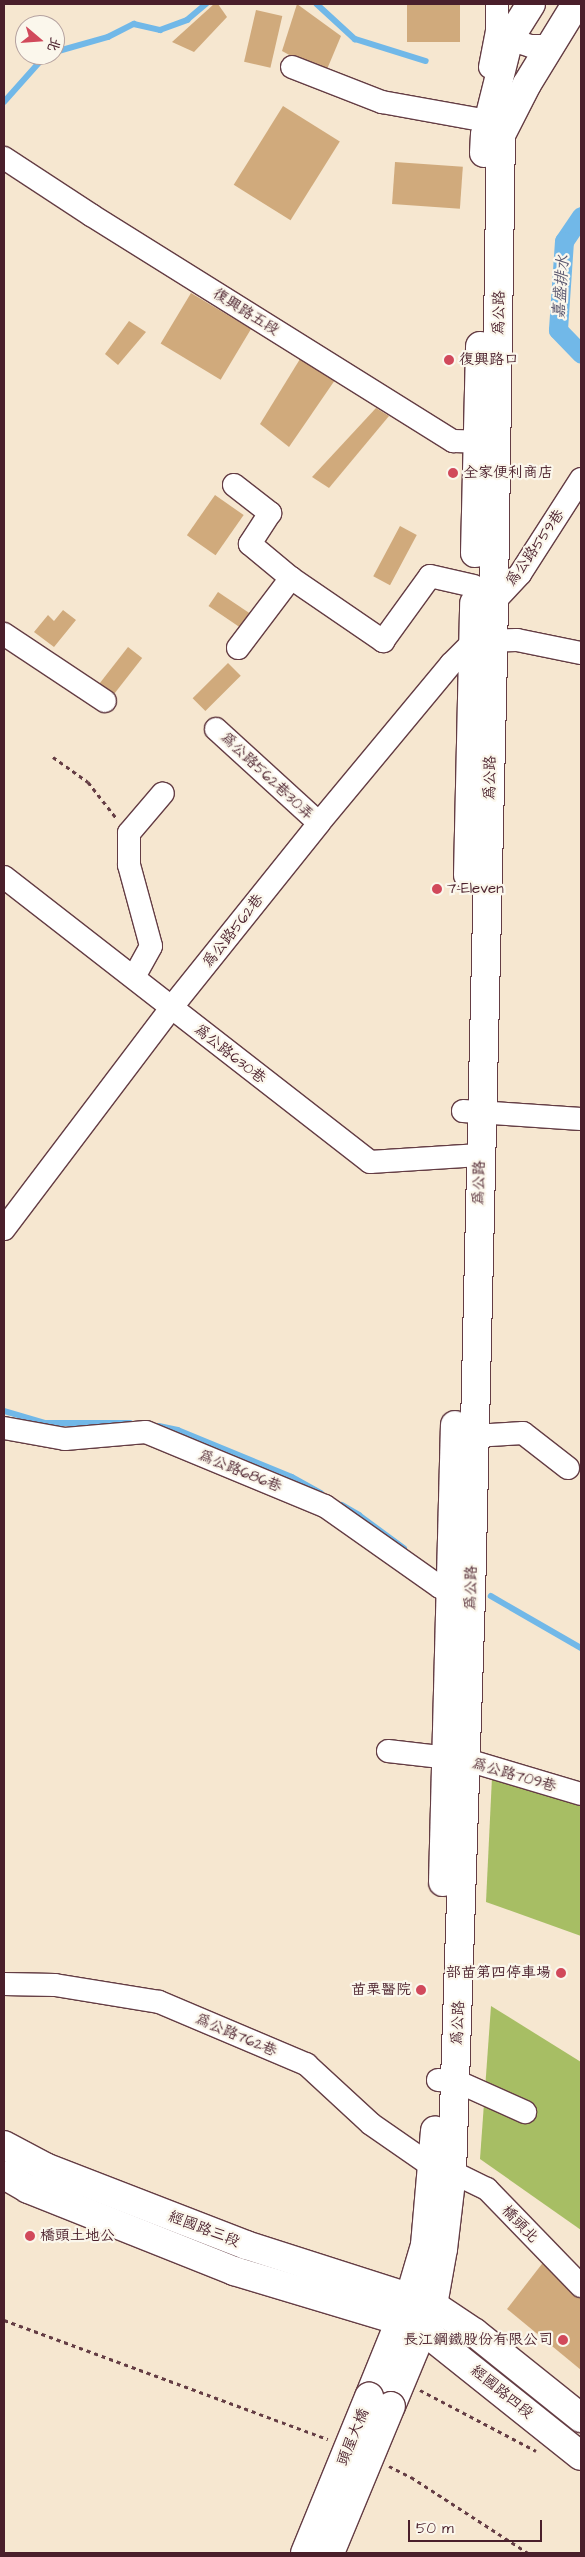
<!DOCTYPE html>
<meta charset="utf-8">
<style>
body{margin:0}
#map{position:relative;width:585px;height:2557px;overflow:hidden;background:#f6e7d0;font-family:"Architects Daughter","LXGW WenKai TC",sans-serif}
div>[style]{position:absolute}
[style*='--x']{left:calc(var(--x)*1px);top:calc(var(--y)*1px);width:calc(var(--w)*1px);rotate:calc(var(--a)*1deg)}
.green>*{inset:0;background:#a7be64}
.stream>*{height:5.5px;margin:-2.75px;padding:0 2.75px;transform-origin:2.75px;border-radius:2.75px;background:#71b8e8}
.canal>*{height:19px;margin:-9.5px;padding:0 9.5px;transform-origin:9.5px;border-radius:9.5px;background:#71b8e8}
.building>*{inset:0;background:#d0aa7c;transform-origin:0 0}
.path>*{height:3px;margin-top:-1.5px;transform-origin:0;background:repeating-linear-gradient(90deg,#643d44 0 4px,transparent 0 8px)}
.roads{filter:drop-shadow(1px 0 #643d44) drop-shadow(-1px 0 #643d44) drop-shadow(0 1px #643d44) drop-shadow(0 -1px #643d44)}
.minor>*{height:22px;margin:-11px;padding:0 11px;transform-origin:11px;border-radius:11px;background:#fff}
.major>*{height:28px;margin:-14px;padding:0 14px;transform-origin:14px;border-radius:14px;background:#fff}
.bridges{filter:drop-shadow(1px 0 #643d44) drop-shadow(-1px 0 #643d44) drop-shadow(0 1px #643d44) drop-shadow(0 -1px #643d44)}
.major-bridge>*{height:28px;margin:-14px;padding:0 14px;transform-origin:14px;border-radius:14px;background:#fff}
.dots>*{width:14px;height:14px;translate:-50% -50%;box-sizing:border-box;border:2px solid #fbf7ec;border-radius:50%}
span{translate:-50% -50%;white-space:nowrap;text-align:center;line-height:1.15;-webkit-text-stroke:4.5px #fbf7ec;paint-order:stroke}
.street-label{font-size:15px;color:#4a1f2b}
.poi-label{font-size:15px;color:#4a1f2b}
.left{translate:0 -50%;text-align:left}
.right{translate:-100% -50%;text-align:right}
.water-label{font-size:16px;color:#58556d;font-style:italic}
.frame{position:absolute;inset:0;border:5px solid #4a1f2b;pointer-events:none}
.north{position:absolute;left:15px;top:15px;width:50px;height:50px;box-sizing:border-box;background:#fbf7ec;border:1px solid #b4a19f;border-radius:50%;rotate:108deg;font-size:14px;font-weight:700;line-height:20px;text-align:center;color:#4a1f2b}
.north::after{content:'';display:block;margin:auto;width:18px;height:22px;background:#d1495b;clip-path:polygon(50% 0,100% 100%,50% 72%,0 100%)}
.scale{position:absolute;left:408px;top:2520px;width:134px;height:22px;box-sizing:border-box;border:2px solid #4a1f2b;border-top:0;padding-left:6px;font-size:15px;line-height:18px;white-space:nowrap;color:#4a1f2b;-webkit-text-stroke:4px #fbf7ec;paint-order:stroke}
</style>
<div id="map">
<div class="green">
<div style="clip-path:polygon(492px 1777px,581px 1804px,581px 1936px,486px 1902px)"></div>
<div style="clip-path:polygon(491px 2006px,581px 2062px,581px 2230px,480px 2159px)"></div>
</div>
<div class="stream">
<div style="--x:317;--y:4;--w:52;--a:42.6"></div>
<div style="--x:355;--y:39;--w:74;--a:17.2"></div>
<div style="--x:55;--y:52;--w:55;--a:-15.8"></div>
<div style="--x:108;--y:37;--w:29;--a:-27"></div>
<div style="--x:134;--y:24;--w:27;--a:13"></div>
<div style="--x:160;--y:30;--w:29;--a:-20"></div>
<div style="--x:187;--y:20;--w:25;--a:-40"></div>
<div style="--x:4;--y:102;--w:63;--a:-48.2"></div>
<div style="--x:4;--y:1411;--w:43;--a:16.3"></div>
<div style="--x:45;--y:1423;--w:85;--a:0"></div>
<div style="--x:159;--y:1426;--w:19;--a:12"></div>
<div style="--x:178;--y:1430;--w:123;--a:22.4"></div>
<div style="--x:292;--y:1477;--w:33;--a:29"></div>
<div style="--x:342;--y:1505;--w:20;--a:30"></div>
<div style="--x:359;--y:1515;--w:56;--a:36.3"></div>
<div style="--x:491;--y:1596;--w:104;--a:30"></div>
</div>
<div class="canal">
<div style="--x:581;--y:216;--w:30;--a:124"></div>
<div style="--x:564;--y:241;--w:89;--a:93.9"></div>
<div style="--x:558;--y:330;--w:33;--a:46"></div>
</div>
<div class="building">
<div style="clip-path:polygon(214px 4px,218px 4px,227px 17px,194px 52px,172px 42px)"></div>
<div style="clip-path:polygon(297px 4px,341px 36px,325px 74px,282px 51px)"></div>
<div style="left:407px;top:4px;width:53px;height:38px"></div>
<div style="left:256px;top:10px;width:27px;height:53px;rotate:13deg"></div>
<div style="left:283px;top:106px;width:67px;height:93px;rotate:32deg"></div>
<div style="left:395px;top:162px;width:68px;height:42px;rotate:4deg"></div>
<div style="left:191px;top:293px;width:70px;height:59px;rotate:31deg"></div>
<div style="clip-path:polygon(129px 321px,146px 332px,118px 365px,105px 354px)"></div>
<div style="clip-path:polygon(300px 359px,335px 380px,289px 447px,260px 424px)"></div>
<div style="clip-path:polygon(376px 408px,389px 416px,329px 488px,312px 477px)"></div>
<div style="left:215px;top:495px;width:35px;height:49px;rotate:35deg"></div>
<div style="left:400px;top:526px;width:19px;height:57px;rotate:28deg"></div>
<div style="left:218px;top:592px;width:40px;height:17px;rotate:34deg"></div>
<div style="clip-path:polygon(63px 610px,76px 620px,54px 647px,34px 632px,48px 615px,54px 621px)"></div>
<div style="left:128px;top:647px;width:18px;height:51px;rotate:38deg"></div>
<div style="left:228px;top:663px;width:18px;height:50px;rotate:45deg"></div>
<div style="clip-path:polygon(545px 2260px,581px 2296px,581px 2370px,507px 2309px)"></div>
</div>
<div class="path">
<div style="--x:53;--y:757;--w:43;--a:35.5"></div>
<div style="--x:88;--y:782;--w:47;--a:51.9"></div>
<div style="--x:4;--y:2320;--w:345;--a:20.2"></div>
<div style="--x:420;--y:2390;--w:131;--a:27.7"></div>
<div style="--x:389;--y:2466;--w:25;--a:27"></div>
<div style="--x:411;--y:2477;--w:140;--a:33"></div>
</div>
<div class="roads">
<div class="minor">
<div style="--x:497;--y:30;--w:15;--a:37"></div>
<div style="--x:509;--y:39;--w:23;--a:18"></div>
<div style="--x:531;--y:46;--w:20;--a:0"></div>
<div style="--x:292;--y:67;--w:97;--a:21.3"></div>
<div style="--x:382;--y:102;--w:102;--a:10.2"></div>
<div style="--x:490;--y:67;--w:38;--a:-79"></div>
<div style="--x:497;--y:30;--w:26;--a:-90"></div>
<div style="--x:4;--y:158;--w:104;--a:33.2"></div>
<div style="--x:91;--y:215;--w:427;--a:32"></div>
<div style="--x:453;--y:441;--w:40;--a:1.4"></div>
<div style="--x:234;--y:485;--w:46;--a:37.9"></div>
<div style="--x:270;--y:513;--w:37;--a:123"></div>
<div style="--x:250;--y:544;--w:53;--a:39.7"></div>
<div style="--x:291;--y:578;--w:112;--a:34.4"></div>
<div style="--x:383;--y:641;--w:80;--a:-54.1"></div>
<div style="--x:430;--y:576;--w:45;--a:12.8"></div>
<div style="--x:4;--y:634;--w:121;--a:33.6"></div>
<div style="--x:477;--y:641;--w:40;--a:-1.4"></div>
<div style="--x:517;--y:640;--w:65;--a:11.5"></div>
<div style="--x:238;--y:648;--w:88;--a:-52.9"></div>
<div style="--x:216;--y:729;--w:139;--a:42.4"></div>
<div style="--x:4;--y:877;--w:464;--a:37.9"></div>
<div style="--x:370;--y:1162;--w:110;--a:-3.6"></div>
<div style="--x:134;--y:977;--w:35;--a:-61"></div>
<div style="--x:151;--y:946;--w:84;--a:-105.2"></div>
<div style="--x:129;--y:865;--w:32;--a:-90"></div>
<div style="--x:129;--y:833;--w:52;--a:-49.6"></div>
<div style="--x:463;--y:1111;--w:118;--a:3.9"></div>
<div style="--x:4;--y:1229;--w:277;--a:-52.9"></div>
<div style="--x:171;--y:1008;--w:237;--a:-51.3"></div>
<div style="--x:319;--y:823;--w:207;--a:-50.3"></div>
<div style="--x:451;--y:664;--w:31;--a:-45"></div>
<div style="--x:473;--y:642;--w:44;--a:-62.9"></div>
<div style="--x:493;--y:603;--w:40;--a:-47"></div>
<div style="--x:520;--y:574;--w:113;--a:-57.3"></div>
<div style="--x:4;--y:1428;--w:62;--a:10.2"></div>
<div style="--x:65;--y:1439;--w:81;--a:-4.9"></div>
<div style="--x:146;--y:1432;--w:194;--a:22.5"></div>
<div style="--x:325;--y:1506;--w:141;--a:35.2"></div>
<div style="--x:440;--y:1587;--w:26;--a:18"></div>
<div style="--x:474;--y:1436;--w:49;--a:-3.5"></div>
<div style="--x:523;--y:1433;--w:57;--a:37.9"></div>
<div style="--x:388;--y:1751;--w:80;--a:6.5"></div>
<div style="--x:467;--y:1760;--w:119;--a:16.6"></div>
<div style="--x:4;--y:1984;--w:51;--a:1.1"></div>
<div style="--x:55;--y:1985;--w:105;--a:9.3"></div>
<div style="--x:159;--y:2002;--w:160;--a:22.9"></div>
<div style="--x:306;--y:2064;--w:88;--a:42.7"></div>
<div style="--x:371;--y:2124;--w:75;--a:34.7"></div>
<div style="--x:433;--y:2167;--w:20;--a:15"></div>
<div style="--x:452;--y:2172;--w:39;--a:26"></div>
<div style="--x:487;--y:2189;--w:135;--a:45.9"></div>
<div style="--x:438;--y:2080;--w:18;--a:3"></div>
<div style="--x:456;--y:2081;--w:76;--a:24.2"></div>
</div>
<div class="major">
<div style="--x:484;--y:153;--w:18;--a:-87"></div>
<div style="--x:485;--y:135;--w:99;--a:-76"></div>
<div style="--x:509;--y:39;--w:41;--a:-57.8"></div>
<div style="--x:475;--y:553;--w:207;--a:-88.6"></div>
<div style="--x:468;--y:875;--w:272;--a:-88.7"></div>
<div style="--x:443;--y:1882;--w:457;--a:-88.5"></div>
<div style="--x:4;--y:2145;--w:47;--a:28.2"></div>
<div style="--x:45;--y:2167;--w:216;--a:21.2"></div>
<div style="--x:246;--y:2245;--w:196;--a:17.8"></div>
<div style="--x:433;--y:2305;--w:50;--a:33.7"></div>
<div style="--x:475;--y:2333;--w:136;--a:38.7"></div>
<div style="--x:4;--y:2175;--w:28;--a:30"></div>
<div style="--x:28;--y:2189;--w:222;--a:21.7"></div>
<div style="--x:234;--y:2271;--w:174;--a:16.7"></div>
<div style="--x:401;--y:2321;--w:24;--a:22"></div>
<div style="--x:423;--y:2330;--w:202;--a:38.6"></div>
<div style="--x:369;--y:2397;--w:109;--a:-67.9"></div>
<div style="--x:410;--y:2296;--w:53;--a:-73.6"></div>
<div style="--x:425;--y:2245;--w:115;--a:-85"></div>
<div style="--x:391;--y:2406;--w:109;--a:-67.4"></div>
<div style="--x:433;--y:2305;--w:57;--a:-79.9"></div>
<div style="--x:443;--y:2249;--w:78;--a:-83.3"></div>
<div style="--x:452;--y:2172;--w:575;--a:-88.11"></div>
<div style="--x:471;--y:1597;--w:938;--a:-88.66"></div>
<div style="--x:493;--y:659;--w:524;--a:-89.13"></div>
<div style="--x:501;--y:135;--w:57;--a:-63"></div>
<div style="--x:527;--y:84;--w:88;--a:-58.5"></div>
<div style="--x:573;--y:9;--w:9;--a:-36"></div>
</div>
</div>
<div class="bridges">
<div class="major-bridge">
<div style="--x:305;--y:2553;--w:169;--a:-67.7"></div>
<div style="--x:330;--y:2553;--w:159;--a:-67.5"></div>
</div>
</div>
<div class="dots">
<div style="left:449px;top:360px;background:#d1495b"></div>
<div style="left:453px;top:473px;background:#d1495b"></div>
<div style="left:437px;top:889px;background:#d1495b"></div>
<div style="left:561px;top:1973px;background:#d1495b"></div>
<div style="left:421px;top:1990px;background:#d1495b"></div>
<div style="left:30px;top:2236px;background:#d1495b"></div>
<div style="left:563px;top:2340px;background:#d1495b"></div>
</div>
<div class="street-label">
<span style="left:246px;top:312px;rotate:32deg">復興路五段</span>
<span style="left:499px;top:313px;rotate:-89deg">為公路</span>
<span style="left:535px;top:548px;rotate:-55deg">為公路559巷</span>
<span style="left:267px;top:776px;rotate:43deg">為公路562巷30弄</span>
<span style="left:490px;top:778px;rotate:-89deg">為公路</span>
<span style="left:233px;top:931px;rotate:-52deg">為公路562巷</span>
<span style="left:230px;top:1054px;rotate:38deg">為公路630巷</span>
<span style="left:479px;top:1183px;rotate:-89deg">為公路</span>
<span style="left:240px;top:1471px;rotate:22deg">為公路686巷</span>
<span style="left:471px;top:1588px;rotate:-89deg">為公路</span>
<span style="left:514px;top:1775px;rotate:16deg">為公路709巷</span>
<span style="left:458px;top:2023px;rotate:-88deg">為公路</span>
<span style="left:236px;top:2035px;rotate:23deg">為公路762巷</span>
<span style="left:520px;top:2224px;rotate:46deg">橋頭北</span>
<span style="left:204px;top:2229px;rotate:21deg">經國路三段</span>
<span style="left:502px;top:2392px;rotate:39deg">經國路四段</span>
<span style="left:353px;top:2437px;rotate:-68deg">頭屋大橋</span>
</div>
<div class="poi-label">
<span class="left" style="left:459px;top:360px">復興路口</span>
<span class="left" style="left:463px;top:473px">全家便利商店</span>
<span class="left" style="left:447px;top:889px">7-Eleven</span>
<span class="right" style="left:551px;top:1973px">部苗第四停車場</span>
<span class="right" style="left:411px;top:1990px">苗栗醫院</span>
<span class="left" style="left:40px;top:2236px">橋頭土地公</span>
<span class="right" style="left:553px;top:2340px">長江鋼鐵股份有限公司</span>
</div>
<div class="water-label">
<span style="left:561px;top:287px;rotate:-86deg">嘉盛排水</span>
</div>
<div class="frame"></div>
<div class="north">北</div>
<div class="scale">50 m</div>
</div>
